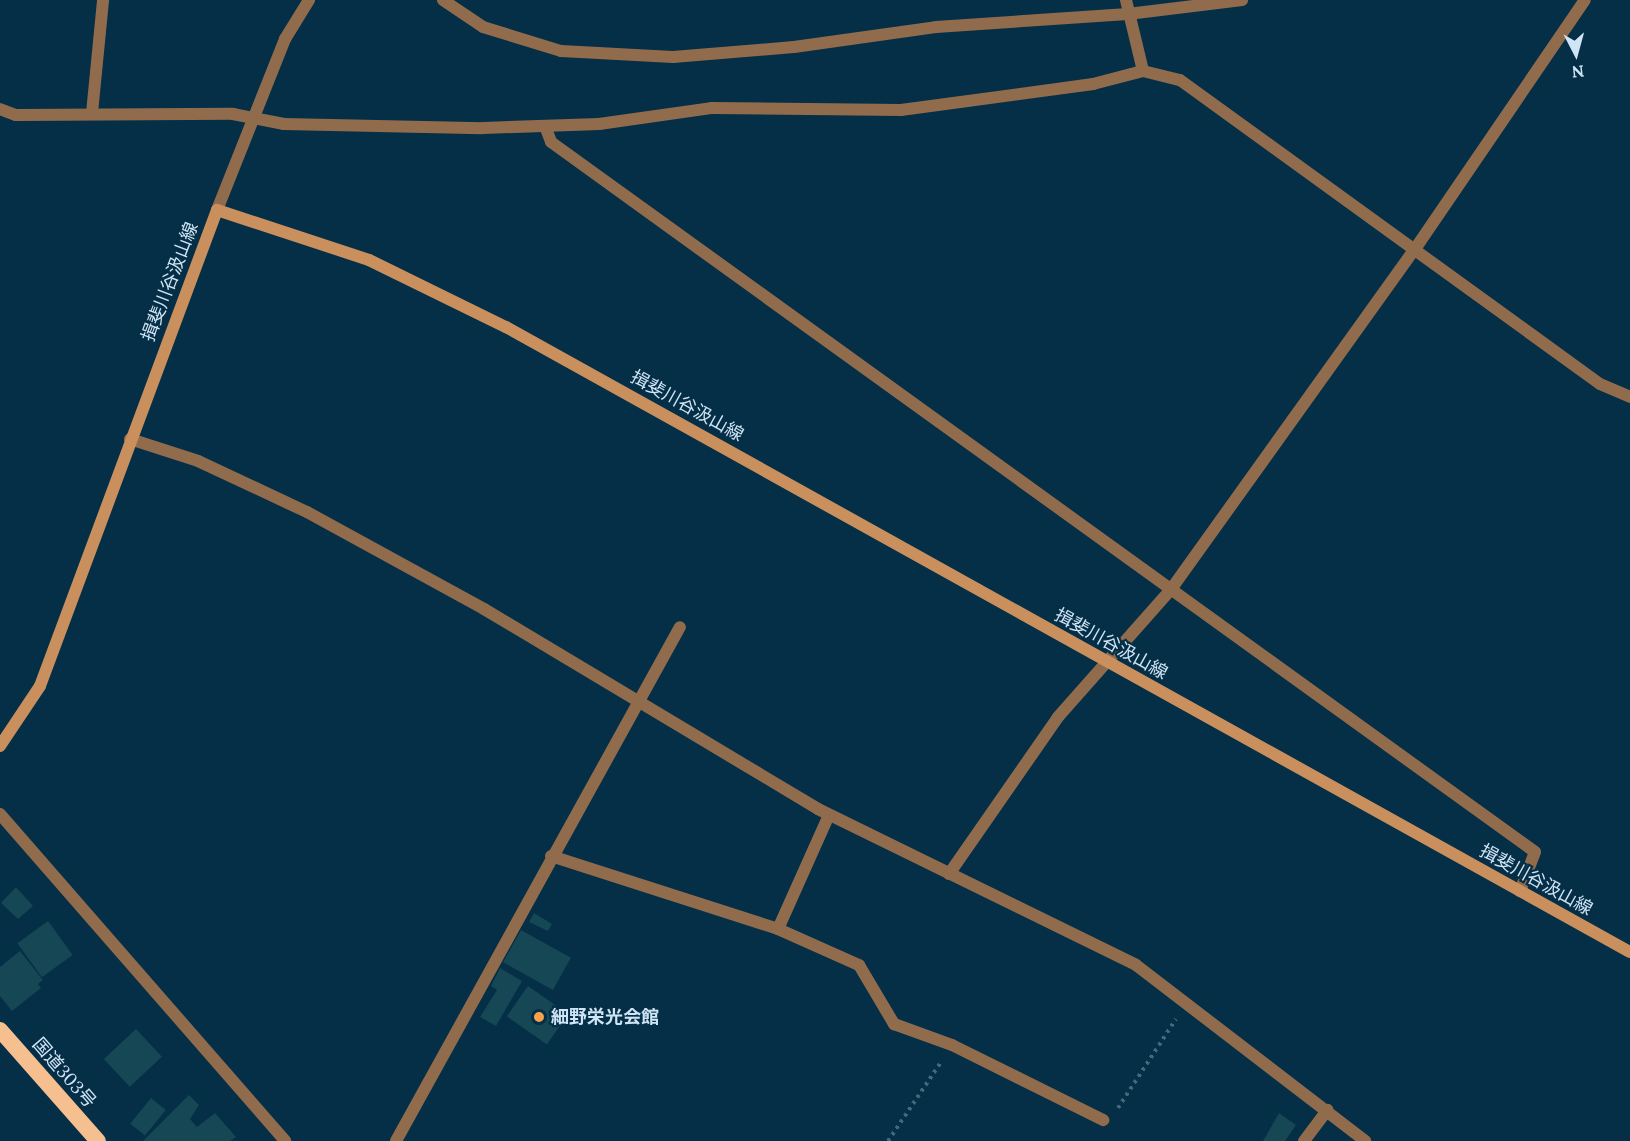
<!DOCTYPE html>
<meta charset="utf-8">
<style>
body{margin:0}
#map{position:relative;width:1630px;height:1141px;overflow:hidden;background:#052e47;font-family:Lora,"Noto Sans JP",serif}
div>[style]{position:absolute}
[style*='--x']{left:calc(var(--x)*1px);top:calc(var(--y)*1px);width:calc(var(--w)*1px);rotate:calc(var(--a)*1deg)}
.building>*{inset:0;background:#164755;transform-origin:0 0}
.path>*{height:4px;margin-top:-2px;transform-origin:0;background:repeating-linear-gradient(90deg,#45687e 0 3px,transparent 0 7.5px)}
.minor>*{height:12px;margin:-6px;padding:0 6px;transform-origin:6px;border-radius:6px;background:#906c4d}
.tertiary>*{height:12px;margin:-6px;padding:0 6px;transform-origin:6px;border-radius:6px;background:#906c4d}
.secondary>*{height:12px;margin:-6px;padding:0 6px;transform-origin:6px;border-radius:6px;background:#c9905e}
.trunk>*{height:16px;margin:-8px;padding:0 8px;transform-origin:8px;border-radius:8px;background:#f6bf90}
.dots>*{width:16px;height:16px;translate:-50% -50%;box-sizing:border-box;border:3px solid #052e47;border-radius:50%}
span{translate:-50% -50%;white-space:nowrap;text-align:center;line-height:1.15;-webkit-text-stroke:4.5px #052e47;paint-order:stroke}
.street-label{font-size:18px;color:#cfe4f4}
.poi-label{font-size:18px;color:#cfe4f4;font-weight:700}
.left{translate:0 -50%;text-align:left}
.north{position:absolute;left:1546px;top:24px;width:60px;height:60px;-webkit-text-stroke:4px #052e47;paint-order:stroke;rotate:174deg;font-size:16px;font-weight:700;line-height:24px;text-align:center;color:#cfe4f4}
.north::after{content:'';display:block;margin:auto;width:21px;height:27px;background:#cfe4f4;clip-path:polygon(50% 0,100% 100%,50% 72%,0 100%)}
</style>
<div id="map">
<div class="building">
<div style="clip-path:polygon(16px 887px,33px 906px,18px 919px,1px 903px)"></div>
<div style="clip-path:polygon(534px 913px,552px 924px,548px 931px,529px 922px)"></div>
<div style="left:48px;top:921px;width:42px;height:38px;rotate:54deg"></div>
<div style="left:521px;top:930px;width:57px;height:37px;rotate:29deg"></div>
<div style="clip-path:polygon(20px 951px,43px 980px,38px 984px,41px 988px,12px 1011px,0 996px,0 967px)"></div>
<div style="clip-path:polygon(500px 968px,522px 981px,496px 1026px,480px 1017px,497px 990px,491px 986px)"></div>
<div style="left:528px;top:986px;width:49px;height:37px;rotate:35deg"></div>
<div style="left:136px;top:1029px;width:38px;height:44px;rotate:47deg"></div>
<div style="clip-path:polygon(189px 1095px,199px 1105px,190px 1119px,197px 1127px,215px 1113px,236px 1137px,230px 1141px,143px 1141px)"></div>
<div style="left:151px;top:1098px;width:19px;height:33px;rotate:39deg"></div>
<div style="clip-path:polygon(1279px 1113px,1296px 1125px,1285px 1141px,1263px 1141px)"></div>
</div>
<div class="path">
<div style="--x:1118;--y:1108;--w:106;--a:-56.9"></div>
<div style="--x:888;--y:1141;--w:95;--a:-56.1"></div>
</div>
<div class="minor">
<div style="--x:443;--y:0;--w:48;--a:34"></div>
<div style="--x:483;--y:27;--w:82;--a:17.1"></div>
<div style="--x:561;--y:51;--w:112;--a:3.1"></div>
<div style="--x:673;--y:57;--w:121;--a:-4.7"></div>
<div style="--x:794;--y:47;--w:143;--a:-8"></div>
<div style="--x:936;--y:27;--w:192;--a:-3.9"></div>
<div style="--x:1128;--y:14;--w:115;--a:-7"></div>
<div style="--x:1126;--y:0;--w:73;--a:76.5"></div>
<div style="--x:1143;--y:71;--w:38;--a:14"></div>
<div style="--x:1180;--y:80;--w:518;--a:35.9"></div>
<div style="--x:1600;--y:384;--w:33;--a:23"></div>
<div style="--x:0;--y:109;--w:17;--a:21"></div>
<div style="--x:16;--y:115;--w:217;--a:-0.3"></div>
<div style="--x:233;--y:114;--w:52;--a:11.1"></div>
<div style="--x:284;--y:124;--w:199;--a:1.2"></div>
<div style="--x:483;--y:128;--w:116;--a:-2"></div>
<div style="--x:599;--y:124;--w:113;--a:-8.1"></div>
<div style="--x:711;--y:108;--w:190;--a:0.6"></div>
<div style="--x:901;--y:110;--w:194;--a:-7.7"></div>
<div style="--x:1093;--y:84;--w:52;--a:-14.6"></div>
<div style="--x:92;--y:113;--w:114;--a:-84.4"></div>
<div style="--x:545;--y:126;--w:17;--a:69"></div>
<div style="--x:551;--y:142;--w:1213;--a:35.81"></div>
<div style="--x:1535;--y:852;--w:42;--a:111"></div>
<div style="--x:217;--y:210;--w:184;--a:-68.3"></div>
<div style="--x:285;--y:39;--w:46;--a:-58.4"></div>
<div style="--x:130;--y:439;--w:71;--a:17.9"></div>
<div style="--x:198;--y:461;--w:120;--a:25.1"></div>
<div style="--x:307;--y:512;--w:202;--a:28.7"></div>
<div style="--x:484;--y:609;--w:389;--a:30.9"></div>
<div style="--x:818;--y:809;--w:354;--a:26.1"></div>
<div style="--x:1136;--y:965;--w:289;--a:37.5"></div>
<div style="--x:551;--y:856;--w:238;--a:17.8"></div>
<div style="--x:778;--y:929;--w:125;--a:-65.9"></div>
<div style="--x:949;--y:874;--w:191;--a:-55.2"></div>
<div style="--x:1058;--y:717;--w:172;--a:-48.5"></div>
<div style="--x:1172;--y:588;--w:417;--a:-54.4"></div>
<div style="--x:1415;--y:249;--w:301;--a:-55.7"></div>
<div style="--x:778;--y:929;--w:89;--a:24"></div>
<div style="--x:859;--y:965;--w:69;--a:59.3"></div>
<div style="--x:894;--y:1024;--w:62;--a:19.9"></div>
<div style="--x:952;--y:1045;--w:169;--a:26.4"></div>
<div style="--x:396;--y:1141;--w:587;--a:-61.08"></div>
<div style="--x:1304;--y:1141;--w:39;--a:-53"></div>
</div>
<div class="tertiary">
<div style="--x:0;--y:814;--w:434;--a:48.9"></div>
</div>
<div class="secondary">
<div style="--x:0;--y:746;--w:72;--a:-56.3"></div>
<div style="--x:40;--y:686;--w:508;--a:-69.6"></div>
<div style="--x:217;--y:210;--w:160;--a:18.2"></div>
<div style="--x:369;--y:260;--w:153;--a:26.1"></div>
<div style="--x:506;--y:327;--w:1286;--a:29.08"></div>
</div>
<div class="trunk">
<div style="--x:0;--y:1030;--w:148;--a:48.6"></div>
</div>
<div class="dots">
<div style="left:539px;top:1017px;background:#f9a04c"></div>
</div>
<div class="street-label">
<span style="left:170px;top:282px;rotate:-69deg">揖斐川谷汲山線</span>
<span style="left:687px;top:406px;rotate:29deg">揖斐川谷汲山線</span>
<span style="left:1111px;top:644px;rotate:29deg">揖斐川谷汲山線</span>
<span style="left:1536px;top:880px;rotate:29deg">揖斐川谷汲山線</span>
<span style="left:64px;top:1073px;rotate:49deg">国道303号</span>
</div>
<div class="poi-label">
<span class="left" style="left:551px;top:1017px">細野栄光会館</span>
</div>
<div class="north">N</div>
</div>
